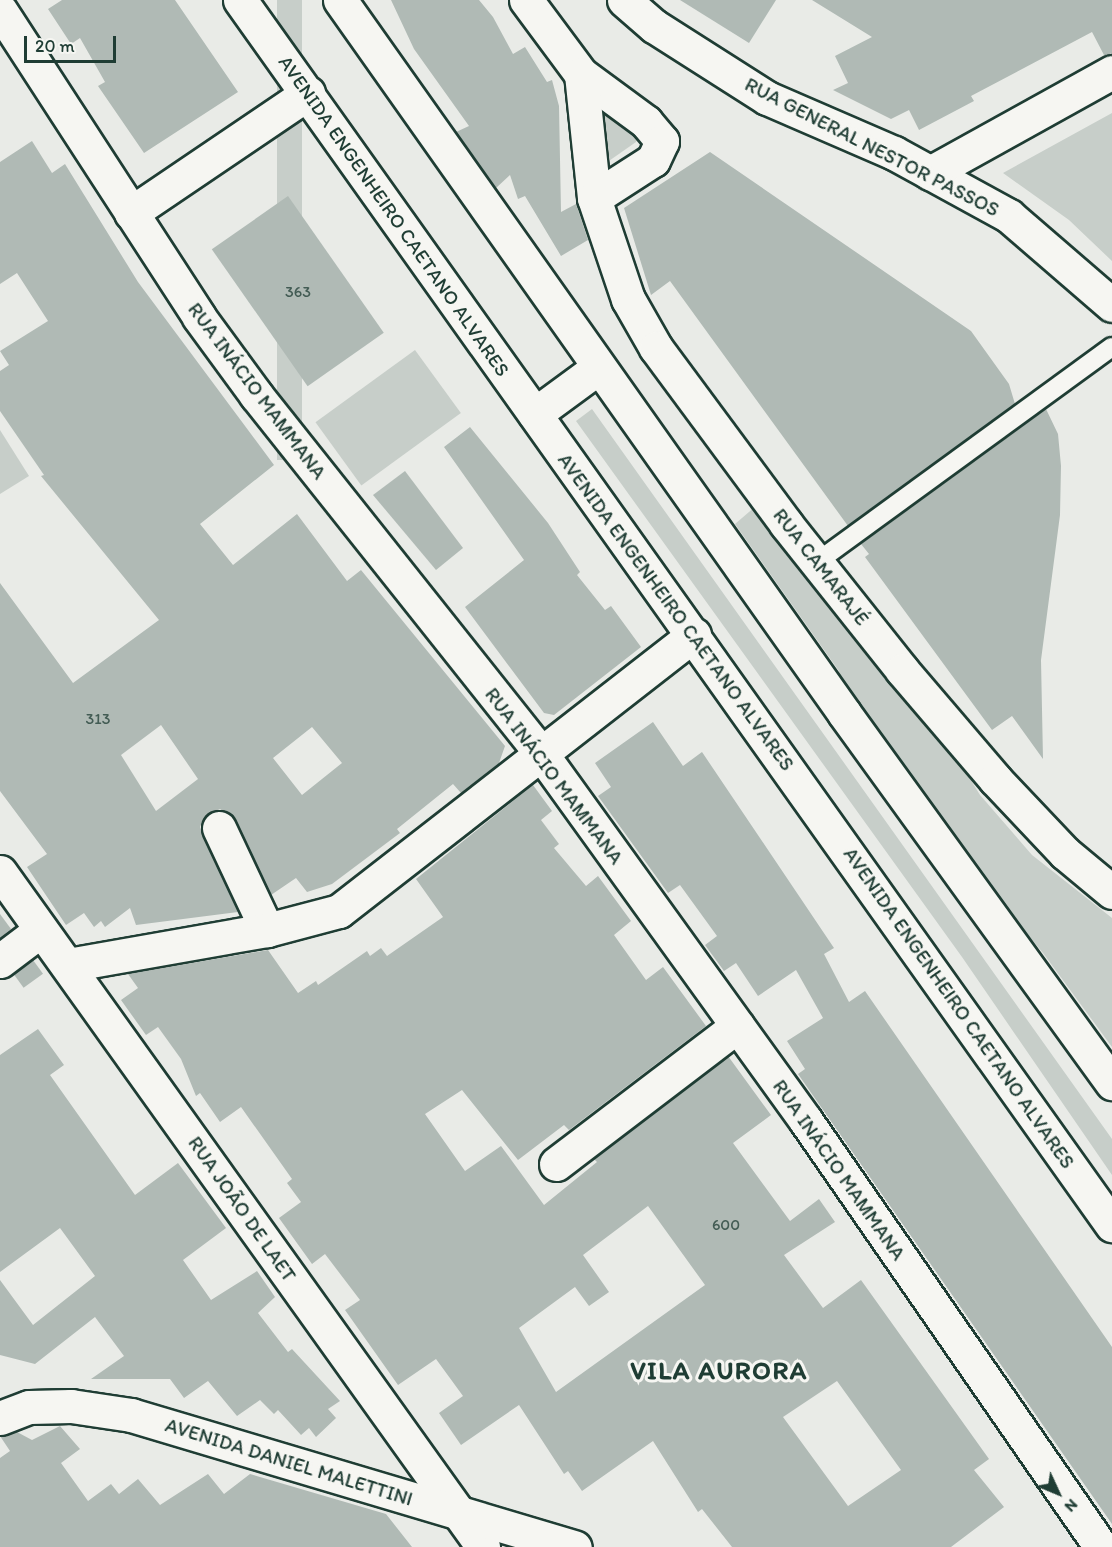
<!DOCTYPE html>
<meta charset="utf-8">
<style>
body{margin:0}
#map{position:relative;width:1112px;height:1547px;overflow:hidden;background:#e9ebe7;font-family:Itim,sans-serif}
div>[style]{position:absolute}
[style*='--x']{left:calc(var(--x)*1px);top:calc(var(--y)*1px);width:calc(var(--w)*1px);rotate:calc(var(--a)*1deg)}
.green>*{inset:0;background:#c7cec9;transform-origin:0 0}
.building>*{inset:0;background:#b0bab5;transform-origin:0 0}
.roads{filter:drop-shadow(2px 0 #1f3d34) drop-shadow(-2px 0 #1f3d34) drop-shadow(0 2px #1f3d34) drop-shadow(0 -2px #1f3d34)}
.service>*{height:18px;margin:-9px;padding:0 9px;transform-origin:9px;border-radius:9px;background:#f6f6f2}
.minor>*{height:33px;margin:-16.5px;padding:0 16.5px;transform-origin:16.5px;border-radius:16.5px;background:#f6f6f2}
.tertiary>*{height:33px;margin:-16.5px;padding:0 16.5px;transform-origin:16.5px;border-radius:16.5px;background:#f6f6f2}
span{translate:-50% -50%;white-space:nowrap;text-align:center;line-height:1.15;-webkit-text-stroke:6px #f6f6f2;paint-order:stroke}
.number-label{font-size:16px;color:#435c54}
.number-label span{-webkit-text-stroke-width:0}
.street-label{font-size:20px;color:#1f3d34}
.district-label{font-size:26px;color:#1f3d34;font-weight:700;letter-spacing:1.5px}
.north{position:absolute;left:1028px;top:1463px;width:60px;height:60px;-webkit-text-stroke:4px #f6f6f2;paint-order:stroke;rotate:134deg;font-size:16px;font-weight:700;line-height:24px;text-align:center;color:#1f3d34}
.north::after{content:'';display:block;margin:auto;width:21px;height:27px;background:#1f3d34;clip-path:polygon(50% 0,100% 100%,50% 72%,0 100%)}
.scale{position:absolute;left:24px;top:36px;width:92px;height:27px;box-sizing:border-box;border:3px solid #1f3d34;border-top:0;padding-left:8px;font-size:18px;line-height:21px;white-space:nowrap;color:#1f3d34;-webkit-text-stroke:4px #f6f6f2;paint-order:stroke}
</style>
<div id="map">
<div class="green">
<div style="left:277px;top:0;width:25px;height:460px"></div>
<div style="clip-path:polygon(598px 110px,637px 126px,640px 133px,636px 142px,606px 163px)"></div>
<div style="clip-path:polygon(1112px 113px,1112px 261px,1069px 220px,1003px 173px)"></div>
<div style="left:415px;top:350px;width:78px;height:123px;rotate:54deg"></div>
<div style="clip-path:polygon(592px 409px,1112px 1139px,1112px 1175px,962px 957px,576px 421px)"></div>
<div style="clip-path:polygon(0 430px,29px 476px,0 494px)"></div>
<div style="clip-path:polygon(756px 506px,870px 660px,902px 670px,980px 795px,1032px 855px,1112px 918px,1112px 1047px,1043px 953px,844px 713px,839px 671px,735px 524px)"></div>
</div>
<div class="building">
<div style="clip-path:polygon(62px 0,175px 0,238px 92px,144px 153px,98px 86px,105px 82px,80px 38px,71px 44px,48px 9px)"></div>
<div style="clip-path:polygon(391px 0,479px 0,493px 17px,513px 54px,525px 47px,547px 82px,552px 80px,559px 106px,561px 212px,576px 204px,588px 240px,561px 256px,525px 196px,518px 199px,510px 175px,496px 188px,456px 132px,469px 126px,414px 49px)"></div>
<div style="clip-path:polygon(680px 0,776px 0,749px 43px)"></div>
<div style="clip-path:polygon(812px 0,1112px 0,1112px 53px,1104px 55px,1092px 32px,971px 96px,974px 101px,919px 130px,909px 110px,891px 119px,833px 90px,848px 83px,835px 56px,872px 37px)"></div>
<div style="clip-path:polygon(evenodd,32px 141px,52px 173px,65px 164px,138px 282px,274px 465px,200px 524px,233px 565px,297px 514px,347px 581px,361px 570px,505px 746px,499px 763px,461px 793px,453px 784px,397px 829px,400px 833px,332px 884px,307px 892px,296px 878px,271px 895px,236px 820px,220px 809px,204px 817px,200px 827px,238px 912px,136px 925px,130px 908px,105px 927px,101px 921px,94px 927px,84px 913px,66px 925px,27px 867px,47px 854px,0 791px,0 583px,73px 683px,159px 620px,41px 476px,44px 475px,0 411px,0 371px,9px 365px,0 351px,48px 321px,17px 273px,0 284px,0 162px,32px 141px,161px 725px,198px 779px,156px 811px,121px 755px,161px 725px,32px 141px,312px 727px,342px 763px,302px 795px,273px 758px,312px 727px)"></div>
<div style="clip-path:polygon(710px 152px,971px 331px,1009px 384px,1015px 404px,848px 526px,670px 281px,651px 295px,624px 208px)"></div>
<div style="left:288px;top:196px;width:167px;height:93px;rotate:55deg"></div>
<div style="clip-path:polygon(1046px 409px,1058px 434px,1061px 466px,1060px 515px,1041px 660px,1043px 759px,1012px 716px,992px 730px,865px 557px,869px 554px,861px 544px)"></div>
<div style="clip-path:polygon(470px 427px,548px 523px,580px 572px,577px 575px,605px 610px,611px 606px,641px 647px,554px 715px,544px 713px,465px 607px,524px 560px,444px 447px)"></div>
<div style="clip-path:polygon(405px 471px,463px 548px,436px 570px,373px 495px)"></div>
<div style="clip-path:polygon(653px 722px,683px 766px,702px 752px,834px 948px,824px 954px,849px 1002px,865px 991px,1112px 1347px,1112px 1524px,798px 1074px,805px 1069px,787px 1041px,823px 1018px,796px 970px,758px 996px,736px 963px,724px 971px,705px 945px,717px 936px,680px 885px,668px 893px,598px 796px,611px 787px,595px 763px)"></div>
<div style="clip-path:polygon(evenodd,533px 785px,552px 811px,541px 820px,559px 844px,554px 848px,586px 886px,598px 876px,631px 921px,614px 935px,646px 980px,663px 967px,706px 1026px,569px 1130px,564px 1125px,518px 1160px,462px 1090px,425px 1114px,465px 1171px,501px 1146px,544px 1205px,597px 1162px,594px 1159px,728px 1056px,771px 1115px,733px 1143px,790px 1221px,819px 1199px,835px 1222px,784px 1255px,823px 1308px,861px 1280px,989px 1459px,974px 1470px,1004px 1507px,951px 1547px,732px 1547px,702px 1509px,698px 1512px,653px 1441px,582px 1491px,568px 1471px,564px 1474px,519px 1405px,461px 1445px,439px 1413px,463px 1396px,436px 1359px,398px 1385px,345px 1310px,360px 1300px,325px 1254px,312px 1264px,279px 1218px,301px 1202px,287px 1183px,292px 1179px,241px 1107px,220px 1122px,200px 1093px,196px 1096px,181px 1059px,158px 1027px,146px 1035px,121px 1000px,138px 988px,128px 974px,268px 950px,298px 993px,316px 981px,318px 985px,367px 951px,370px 956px,381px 948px,387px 956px,443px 917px,416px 879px,533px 785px,648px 1206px,705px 1285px,556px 1392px,519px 1328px,575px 1287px,589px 1306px,609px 1292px,583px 1255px,648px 1206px,533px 785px,837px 1381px,901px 1470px,848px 1506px,783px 1417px,837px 1381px)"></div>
<div style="clip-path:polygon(0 914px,11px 929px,0 938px)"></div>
<div style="left:33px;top:960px;width:17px;height:24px;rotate:54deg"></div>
<div style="clip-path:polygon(38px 1029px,64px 1065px,50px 1075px,135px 1195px,178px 1163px,226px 1228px,183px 1260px,211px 1300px,257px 1271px,275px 1297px,258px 1313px,288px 1352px,292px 1349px,340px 1401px,328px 1409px,336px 1418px,316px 1437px,309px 1428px,301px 1435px,278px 1410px,274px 1414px,260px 1400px,237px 1416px,208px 1381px,184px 1398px,170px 1379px,91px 1379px,124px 1356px,95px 1317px,35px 1364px,0 1355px,0 1280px,33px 1325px,95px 1276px,60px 1228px,0 1272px,0 1055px)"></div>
<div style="clip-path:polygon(60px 1426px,80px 1449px,61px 1463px,88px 1501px,111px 1484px,119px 1494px,138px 1479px,160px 1505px,208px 1474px,224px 1494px,250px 1474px,386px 1514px,412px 1547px,0 1547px,0 1458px,10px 1451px,0 1436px,17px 1432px,32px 1440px)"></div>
</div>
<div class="roads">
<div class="service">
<div style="--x:817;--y:562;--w:365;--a:-36.1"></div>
</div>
<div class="minor">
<div style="--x:526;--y:0;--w:92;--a:53.4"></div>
<div style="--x:581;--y:74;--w:81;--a:36.4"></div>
<div style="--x:646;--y:122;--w:25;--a:50"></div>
<div style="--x:662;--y:141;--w:21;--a:115"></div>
<div style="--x:653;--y:160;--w:70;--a:147.2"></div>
<div style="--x:624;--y:0;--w:40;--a:41"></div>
<div style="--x:654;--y:26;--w:134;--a:32.5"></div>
<div style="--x:767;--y:98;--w:138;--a:23.4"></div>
<div style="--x:894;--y:153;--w:131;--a:28.7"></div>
<div style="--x:1009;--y:216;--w:136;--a:40.8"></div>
<div style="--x:0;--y:10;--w:366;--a:57"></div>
<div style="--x:199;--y:317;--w:97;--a:53.8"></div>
<div style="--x:256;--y:395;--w:456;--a:51.5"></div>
<div style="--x:540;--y:752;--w:455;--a:54.2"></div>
<div style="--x:806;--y:1121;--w:518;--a:55.3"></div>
<div style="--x:581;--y:74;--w:125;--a:84"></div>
<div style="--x:594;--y:198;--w:107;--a:71.4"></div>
<div style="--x:628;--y:299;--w:56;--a:60.3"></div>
<div style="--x:656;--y:348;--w:219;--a:53.5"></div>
<div style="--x:786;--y:524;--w:186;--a:51.5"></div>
<div style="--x:902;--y:670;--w:143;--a:49.5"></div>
<div style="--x:995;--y:779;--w:102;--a:46.6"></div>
<div style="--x:1065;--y:853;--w:61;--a:39.7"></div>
<div style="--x:930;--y:173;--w:208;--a:-29"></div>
<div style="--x:131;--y:213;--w:214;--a:-34.1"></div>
<div style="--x:219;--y:828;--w:113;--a:64.8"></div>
<div style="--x:0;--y:872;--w:830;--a:54.41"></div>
<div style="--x:0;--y:961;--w:51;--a:-37.1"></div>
<div style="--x:68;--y:965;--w:202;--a:-10"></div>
<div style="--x:267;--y:930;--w:74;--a:-14.8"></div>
<div style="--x:339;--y:911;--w:450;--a:-37.9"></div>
<div style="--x:556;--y:1164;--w:228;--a:-37.3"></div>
</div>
<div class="tertiary">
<div style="--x:240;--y:0;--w:1504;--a:54.56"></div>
<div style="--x:340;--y:0;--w:873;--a:54.74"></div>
<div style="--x:844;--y:713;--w:457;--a:54.1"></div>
<div style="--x:535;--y:414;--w:79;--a:-36.3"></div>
<div style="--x:0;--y:1418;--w:31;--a:-21"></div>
<div style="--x:29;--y:1407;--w:42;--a:-1.4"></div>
<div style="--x:71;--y:1406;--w:61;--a:8.5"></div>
<div style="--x:131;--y:1415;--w:463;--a:16.6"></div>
</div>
</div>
<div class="number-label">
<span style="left:298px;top:292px">363</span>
<span style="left:98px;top:719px">313</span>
<span style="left:726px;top:1225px">600</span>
</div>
<div class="street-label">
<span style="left:872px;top:147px;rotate:27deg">RUA GENERAL NESTOR PASSOS</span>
<span style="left:394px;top:216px;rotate:55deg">AVENIDA ENGENHEIRO CAETANO ALVARES</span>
<span style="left:257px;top:391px;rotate:53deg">RUA INÁCIO MAMMANA</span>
<span style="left:821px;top:567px;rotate:52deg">RUA CAMARAJÉ</span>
<span style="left:676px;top:612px;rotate:54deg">AVENIDA ENGENHEIRO CAETANO ALVARES</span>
<span style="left:554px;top:776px;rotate:53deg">RUA INÁCIO MAMMANA</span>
<span style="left:959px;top:1008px;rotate:55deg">AVENIDA ENGENHEIRO CAETANO ALVARES</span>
<span style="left:839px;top:1170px;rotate:55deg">RUA INÁCIO MAMMANA</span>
<span style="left:242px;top:1209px;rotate:55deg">RUA JOÃO DE LAET</span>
<span style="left:289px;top:1462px;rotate:17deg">AVENIDA DANIEL MALETTINI</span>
</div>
<div class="district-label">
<span style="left:719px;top:1371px">VILA AURORA</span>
</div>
<div class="north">N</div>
<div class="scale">20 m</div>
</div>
